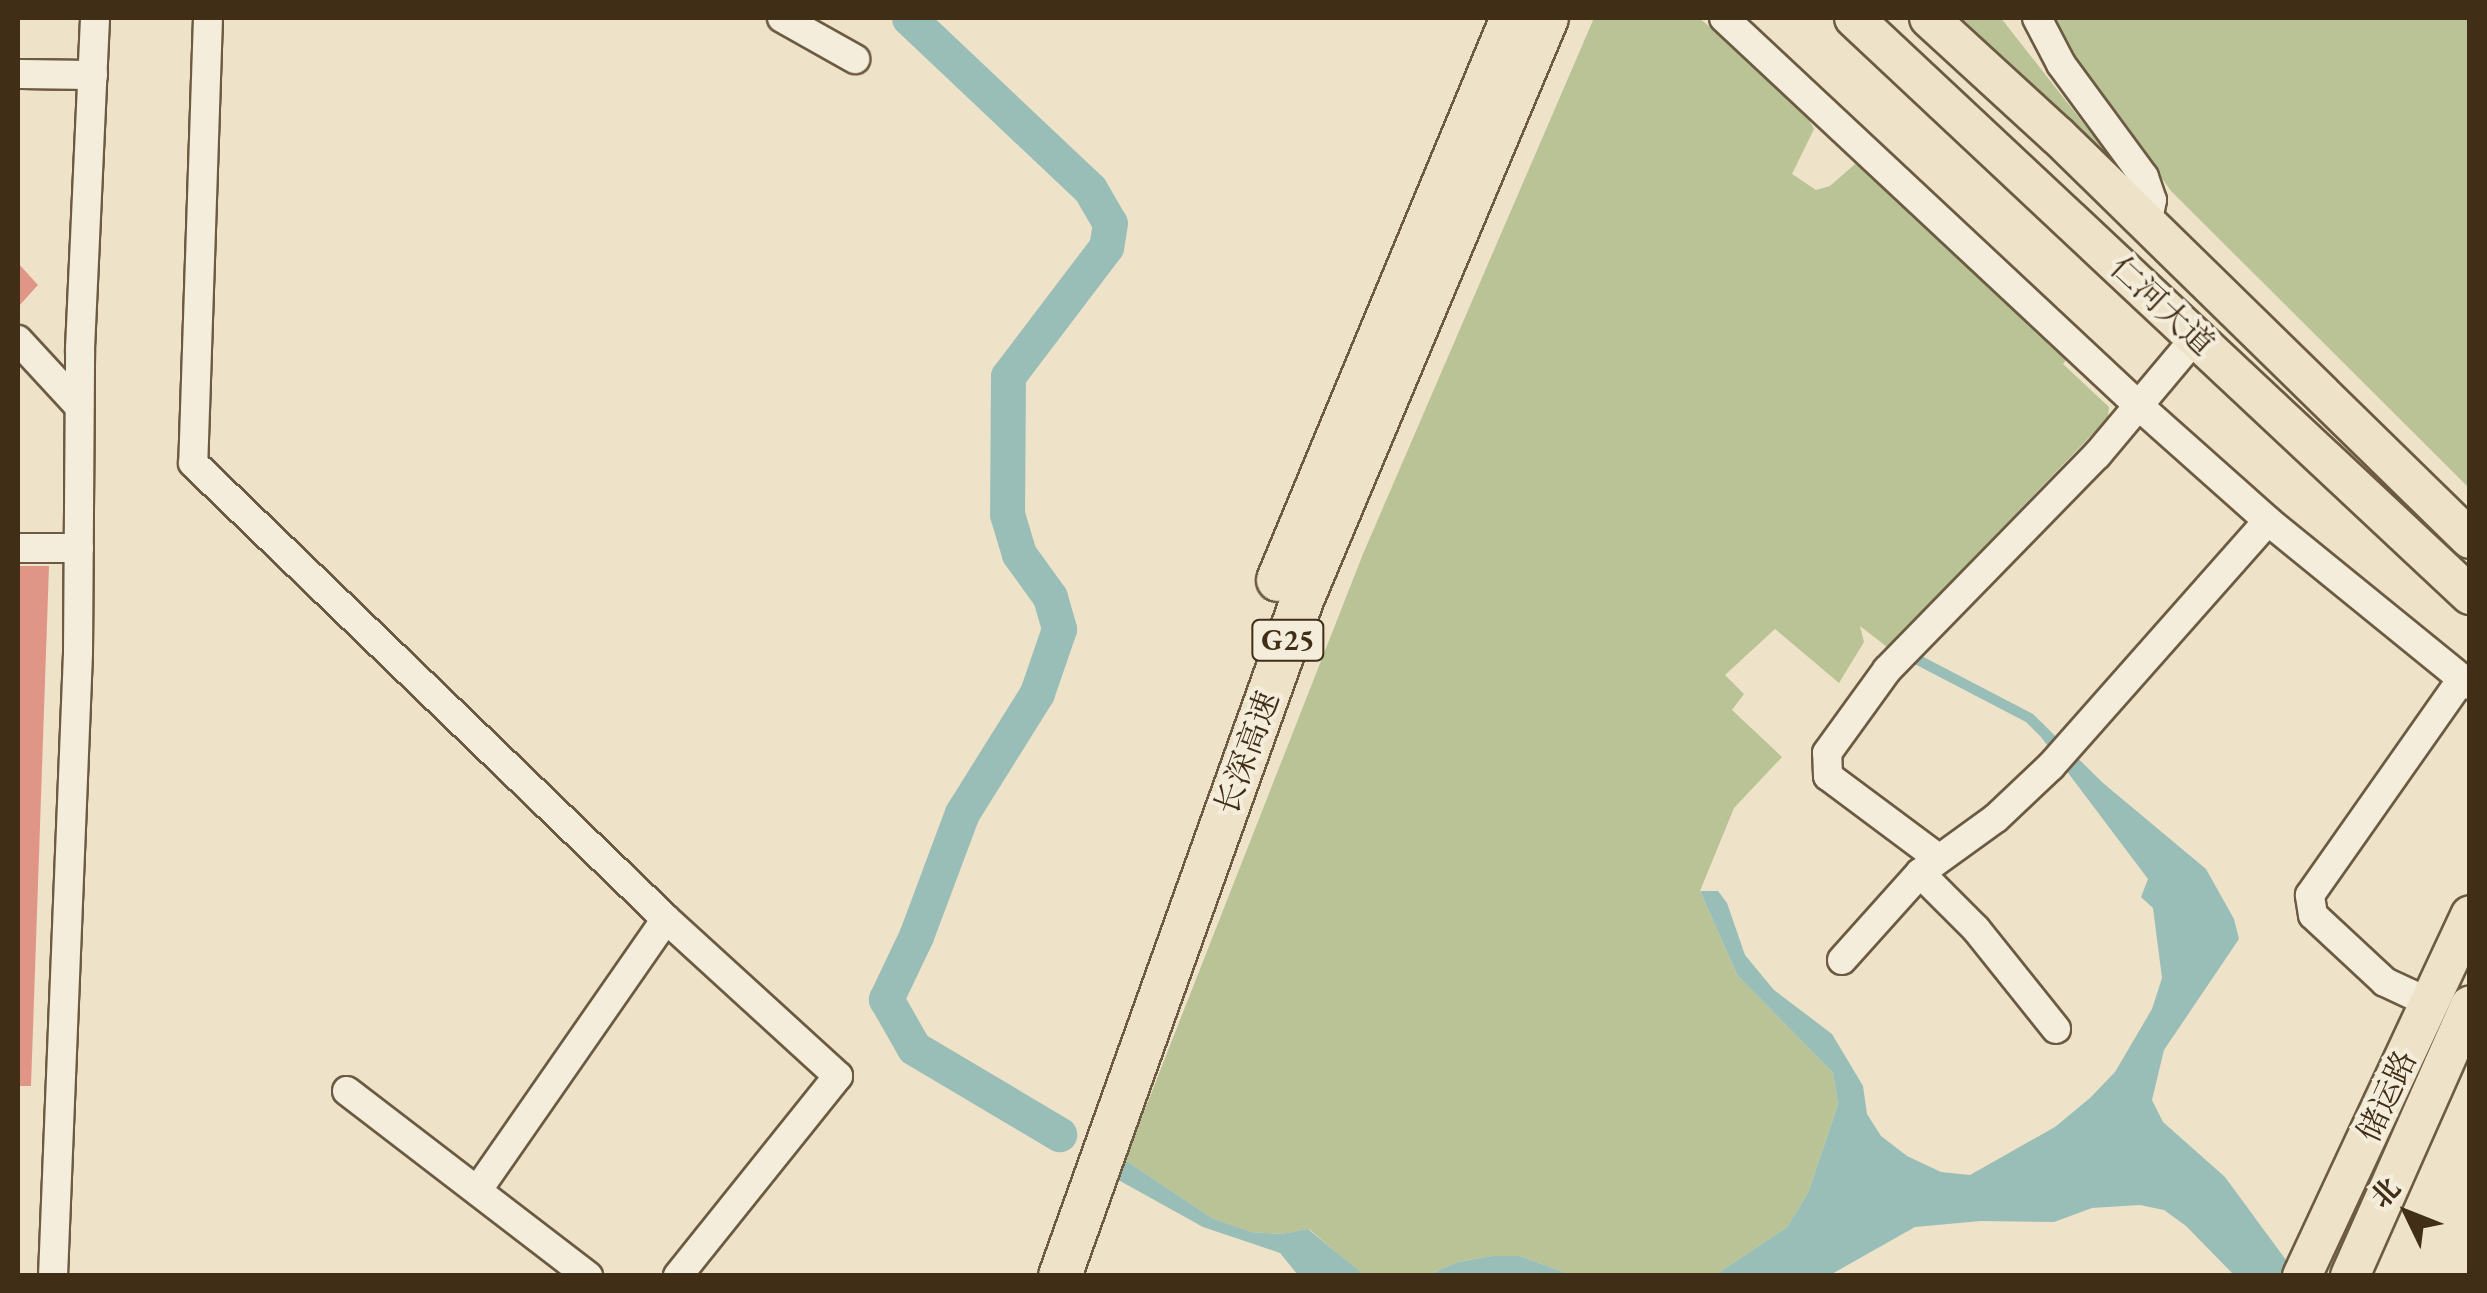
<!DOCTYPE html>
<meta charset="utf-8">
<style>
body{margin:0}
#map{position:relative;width:2487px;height:1293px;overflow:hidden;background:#eee3c8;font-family:"EB Garamond","Noto Serif SC",serif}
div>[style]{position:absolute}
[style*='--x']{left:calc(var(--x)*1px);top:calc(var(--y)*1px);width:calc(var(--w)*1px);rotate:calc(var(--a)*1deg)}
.green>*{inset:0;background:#bac395}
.water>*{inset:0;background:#99beb8}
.river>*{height:35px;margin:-17.5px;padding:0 17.5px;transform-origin:17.5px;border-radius:17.5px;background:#99beb8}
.building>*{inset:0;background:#df9687}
.roads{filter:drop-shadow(2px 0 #6c5b42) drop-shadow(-2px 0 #6c5b42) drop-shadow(0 2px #6c5b42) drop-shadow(0 -2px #6c5b42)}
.minor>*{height:28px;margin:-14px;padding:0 14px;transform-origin:14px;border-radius:14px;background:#f4eddb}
.major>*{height:38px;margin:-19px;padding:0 19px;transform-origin:19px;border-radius:19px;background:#eee3c8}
.highway>*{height:42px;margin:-21px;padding:0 21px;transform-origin:21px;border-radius:21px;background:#eee3c8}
span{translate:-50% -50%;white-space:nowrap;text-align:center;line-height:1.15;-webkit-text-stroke:8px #f4eddb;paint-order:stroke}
.shield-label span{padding:2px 8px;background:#f4eddb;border:2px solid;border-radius:8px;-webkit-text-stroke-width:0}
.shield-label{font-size:30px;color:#402e16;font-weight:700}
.street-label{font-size:32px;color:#402e16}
.frame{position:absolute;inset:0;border:20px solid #402e16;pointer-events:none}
.north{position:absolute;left:2357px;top:1163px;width:100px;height:100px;-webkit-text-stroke:8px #f4eddb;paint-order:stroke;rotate:313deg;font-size:28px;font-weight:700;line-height:40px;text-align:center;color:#402e16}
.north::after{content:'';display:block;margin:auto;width:35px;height:45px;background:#402e16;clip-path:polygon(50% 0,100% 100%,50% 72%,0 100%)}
</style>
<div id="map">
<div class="green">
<div style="clip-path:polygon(1594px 18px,1699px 18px,1797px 98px,1814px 129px,1792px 174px,1816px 190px,1830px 186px,1855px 164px,1868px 170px,2074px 349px,2063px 364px,2109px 407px,2108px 418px,1887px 647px,1860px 626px,1864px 642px,1839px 683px,1775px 629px,1725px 675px,1744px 694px,1732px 710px,1782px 757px,1734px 808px,1700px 891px,1737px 975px,1833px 1073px,1838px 1104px,1808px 1193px,1787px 1227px,1715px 1275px,1572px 1275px,1520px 1256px,1492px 1256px,1458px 1262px,1428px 1275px,1364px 1276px,1309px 1229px,1281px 1234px,1250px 1232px,1212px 1218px,1125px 1160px,1363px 554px)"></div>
<div style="clip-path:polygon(1956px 18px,2001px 18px,2113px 161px,1973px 33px)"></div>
<div style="clip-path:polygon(2053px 18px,2469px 18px,2469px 488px,2171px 191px,2067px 46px)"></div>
</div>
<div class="water">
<div style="clip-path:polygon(1914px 652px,2033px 714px,2103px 783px,2206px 869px,2234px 919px,2239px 939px,2164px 1050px,2152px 1100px,2163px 1122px,2225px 1177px,2297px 1275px,2234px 1275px,2186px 1226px,2164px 1210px,2140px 1205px,2092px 1208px,2054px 1222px,1981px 1221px,1915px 1227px,1830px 1275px,1715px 1275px,1787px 1227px,1808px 1193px,1838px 1104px,1833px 1073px,1737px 975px,1700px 891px,1718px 891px,1727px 903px,1745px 955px,1774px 990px,1832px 1034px,1863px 1086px,1867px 1114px,1881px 1136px,1907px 1156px,1941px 1172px,1970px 1175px,2055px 1127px,2090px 1098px,2115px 1072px,2152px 1009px,2162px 978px,2153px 908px,2141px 897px,2148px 879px,2041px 737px,2026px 722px,1907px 660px)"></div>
<div style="clip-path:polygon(1125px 1160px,1212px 1218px,1251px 1232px,1281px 1234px,1308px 1229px,1364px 1275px,1298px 1275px,1280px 1253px,1203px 1227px,1113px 1177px,1116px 1162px)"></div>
<div style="clip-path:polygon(1492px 1256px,1520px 1256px,1572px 1275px,1428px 1275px,1458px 1262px)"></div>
</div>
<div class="river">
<div style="--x:909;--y:18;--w:249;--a:43.4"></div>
<div style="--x:1090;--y:189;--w:39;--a:60"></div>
<div style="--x:1110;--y:223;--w:24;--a:99"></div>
<div style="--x:1106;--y:247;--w:162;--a:127.2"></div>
<div style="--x:1008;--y:376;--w:138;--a:90.4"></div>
<div style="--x:1007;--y:514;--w:42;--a:73.3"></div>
<div style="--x:1019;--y:554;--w:53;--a:54.2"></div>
<div style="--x:1050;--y:597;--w:33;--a:74"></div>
<div style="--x:1059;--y:629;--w:68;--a:109"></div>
<div style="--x:1037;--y:693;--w:142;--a:122"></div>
<div style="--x:962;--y:813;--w:131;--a:110.5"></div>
<div style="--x:916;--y:936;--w:70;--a:115.5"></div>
<div style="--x:886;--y:999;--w:56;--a:60.3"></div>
<div style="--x:914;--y:1048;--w:169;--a:30.7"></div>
</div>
<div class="building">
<div style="clip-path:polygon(18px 263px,38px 285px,18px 307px)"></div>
<div style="clip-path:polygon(18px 566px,49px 566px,31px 1086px,18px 1086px)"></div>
</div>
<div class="roads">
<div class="minor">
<div style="--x:208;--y:18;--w:445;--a:91.9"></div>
<div style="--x:193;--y:463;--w:657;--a:43.95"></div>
<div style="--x:666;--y:919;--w:330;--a:124.8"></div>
<div style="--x:782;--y:18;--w:84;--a:29.3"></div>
<div style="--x:1724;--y:18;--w:567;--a:43.07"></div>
<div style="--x:2138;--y:405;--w:174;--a:41.7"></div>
<div style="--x:2268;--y:521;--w:260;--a:39.1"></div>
<div style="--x:2037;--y:18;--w:52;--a:62.4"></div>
<div style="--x:2061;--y:64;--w:140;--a:53.7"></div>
<div style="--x:2144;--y:177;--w:24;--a:71"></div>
<div style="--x:2152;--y:200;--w:24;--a:102"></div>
<div style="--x:18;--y:74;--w:75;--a:0.8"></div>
<div style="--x:18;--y:340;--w:90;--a:47.3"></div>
<div style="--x:18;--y:548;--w:61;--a:0"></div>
<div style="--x:1938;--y:858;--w:137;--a:-143.3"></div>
<div style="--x:1828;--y:776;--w:23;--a:-92"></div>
<div style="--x:1827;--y:753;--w:102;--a:-54.1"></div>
<div style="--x:1887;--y:670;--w:301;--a:-45.7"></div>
<div style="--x:2097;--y:455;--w:154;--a:-50"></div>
<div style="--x:1920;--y:873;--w:79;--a:45"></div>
<div style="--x:1976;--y:929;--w:128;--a:51.3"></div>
<div style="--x:666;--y:919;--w:233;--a:42.4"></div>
<div style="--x:838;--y:1076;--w:256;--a:128.7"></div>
<div style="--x:1842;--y:960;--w:117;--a:-48.1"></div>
<div style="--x:1920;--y:873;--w:94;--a:-35.9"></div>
<div style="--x:1996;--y:818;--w:76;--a:-43.4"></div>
<div style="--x:2051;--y:766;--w:327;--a:-48.5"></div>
<div style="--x:2430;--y:1003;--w:50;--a:-155"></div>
<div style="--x:2385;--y:982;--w:98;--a:-137.1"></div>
<div style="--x:2313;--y:915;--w:20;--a:-99"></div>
<div style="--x:2310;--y:895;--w:264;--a:-54.9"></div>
<div style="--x:347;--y:1091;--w:304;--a:37.5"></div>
<div style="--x:53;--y:1276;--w:624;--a:-87.7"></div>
<div style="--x:78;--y:653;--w:304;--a:-89.6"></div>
<div style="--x:80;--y:349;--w:331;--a:-87.4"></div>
</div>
<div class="major">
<div style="--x:1854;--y:18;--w:844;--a:43.13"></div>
<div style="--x:1929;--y:18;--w:175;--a:42.5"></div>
<div style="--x:2058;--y:136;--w:576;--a:44.37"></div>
<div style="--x:2302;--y:1276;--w:398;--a:-65"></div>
<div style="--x:2350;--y:1276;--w:296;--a:-66.1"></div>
</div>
<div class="highway">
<div style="--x:1278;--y:580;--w:609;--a:-67.39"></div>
<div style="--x:1060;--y:1276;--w:718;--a:-70.3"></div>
<div style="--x:1302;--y:600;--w:631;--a:-67.17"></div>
</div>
</div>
<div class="shield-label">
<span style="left:1288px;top:640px">G25</span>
</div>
<div class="street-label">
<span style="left:2162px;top:306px;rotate:43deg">仁河大道</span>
<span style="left:1247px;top:753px;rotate:-70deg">长深高速</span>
<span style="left:2387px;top:1096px;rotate:-65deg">储运路</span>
</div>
<div class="frame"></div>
<div class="north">北</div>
</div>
